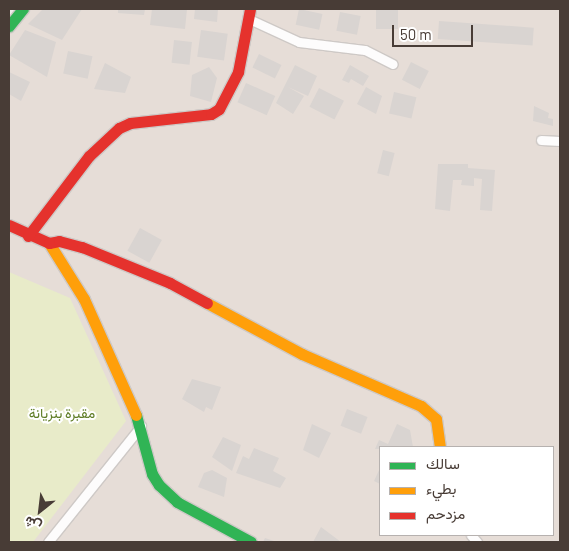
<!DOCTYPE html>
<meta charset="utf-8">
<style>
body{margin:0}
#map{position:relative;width:569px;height:551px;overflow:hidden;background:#f1edea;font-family:Barlow,Vazirmatn,sans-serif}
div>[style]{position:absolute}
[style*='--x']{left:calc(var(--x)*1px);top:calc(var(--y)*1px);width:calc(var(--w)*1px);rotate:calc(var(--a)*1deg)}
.residential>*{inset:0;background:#e6ddd7}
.green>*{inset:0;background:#e8ebc9}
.building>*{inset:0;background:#d9d4d1;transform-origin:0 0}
.roads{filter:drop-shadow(1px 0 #cec9c6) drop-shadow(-1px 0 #cec9c6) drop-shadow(0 1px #cec9c6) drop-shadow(0 -1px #cec9c6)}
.street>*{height:9px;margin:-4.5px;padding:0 4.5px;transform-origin:4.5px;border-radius:4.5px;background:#fdfcfc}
.fast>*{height:11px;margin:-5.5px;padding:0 5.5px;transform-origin:5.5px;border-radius:5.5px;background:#30b455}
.slow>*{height:11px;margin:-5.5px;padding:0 5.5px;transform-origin:5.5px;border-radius:5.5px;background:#ff9f0a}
.jam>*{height:11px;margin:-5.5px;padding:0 5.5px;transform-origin:5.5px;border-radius:5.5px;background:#e5322d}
span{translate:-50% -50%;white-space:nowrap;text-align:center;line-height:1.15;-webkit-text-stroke:4px #fff;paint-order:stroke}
.park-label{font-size:14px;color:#5f7d26}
.frame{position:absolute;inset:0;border:10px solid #483c36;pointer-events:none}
.legend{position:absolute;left:379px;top:446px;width:175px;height:90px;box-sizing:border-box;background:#fff;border:1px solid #b6b1af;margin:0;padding:6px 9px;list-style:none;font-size:15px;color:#483c36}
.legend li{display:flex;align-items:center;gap:10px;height:25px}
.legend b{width:25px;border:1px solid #b6b1af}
.north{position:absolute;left:15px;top:486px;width:50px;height:50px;-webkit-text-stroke:4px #fff;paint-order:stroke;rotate:209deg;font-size:14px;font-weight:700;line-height:20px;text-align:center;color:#483c36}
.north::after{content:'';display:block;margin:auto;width:18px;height:22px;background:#483c36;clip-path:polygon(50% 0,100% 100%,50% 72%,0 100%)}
.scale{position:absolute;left:392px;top:25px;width:81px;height:22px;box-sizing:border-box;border:2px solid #483c36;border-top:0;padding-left:6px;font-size:15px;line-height:18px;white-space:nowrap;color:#483c36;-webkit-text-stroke:4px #fff;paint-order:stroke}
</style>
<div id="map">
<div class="residential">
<div style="clip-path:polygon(evenodd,23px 9px,560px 9px,560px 542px,9px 542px,9px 26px,23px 9px,380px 447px,553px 447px,553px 535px,380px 535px,380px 447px)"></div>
</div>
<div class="green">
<div style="clip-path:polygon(9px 272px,70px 298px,126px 421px,33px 542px,9px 542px)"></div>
</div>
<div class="building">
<div style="clip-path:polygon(43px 9px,82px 9px,62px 40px,28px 24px)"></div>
<div style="clip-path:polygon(118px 9px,145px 9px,144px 15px,118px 13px)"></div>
<div style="clip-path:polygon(152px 9px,187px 9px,185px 29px,150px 25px)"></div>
<div style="clip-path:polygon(195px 9px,218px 9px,217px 22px,194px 19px)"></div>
<div style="left:299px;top:9px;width:24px;height:16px;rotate:12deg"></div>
<div style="left:376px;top:9px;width:22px;height:20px"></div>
<div style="left:340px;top:12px;width:21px;height:19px;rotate:11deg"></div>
<div style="left:439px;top:21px;width:95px;height:18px;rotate:4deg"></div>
<div style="clip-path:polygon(25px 30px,56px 42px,47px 77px,9px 55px)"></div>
<div style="left:201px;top:30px;width:27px;height:27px;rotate:8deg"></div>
<div style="left:174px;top:40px;width:18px;height:23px;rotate:6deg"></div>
<div style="left:68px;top:51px;width:25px;height:23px;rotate:12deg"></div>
<div style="left:259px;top:54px;width:25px;height:15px;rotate:26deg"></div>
<div style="left:411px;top:62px;width:20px;height:20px;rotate:27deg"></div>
<div style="clip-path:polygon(105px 63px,131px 77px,125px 93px,94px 89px)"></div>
<div style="clip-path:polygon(295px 65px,317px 76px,308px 96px,288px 87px,304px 96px,293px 114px,276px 103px)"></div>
<div style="clip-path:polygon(350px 65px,369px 76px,363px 86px,351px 79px,349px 83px,342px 80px)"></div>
<div style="clip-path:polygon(209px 67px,217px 78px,211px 102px,190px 96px,192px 75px)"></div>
<div style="clip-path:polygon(9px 72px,30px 82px,21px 101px,9px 94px)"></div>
<div style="left:246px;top:83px;width:32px;height:21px;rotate:24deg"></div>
<div style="clip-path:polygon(366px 87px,382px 96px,376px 114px,357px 104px)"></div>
<div style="left:319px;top:88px;width:28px;height:21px;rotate:27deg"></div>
<div style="left:394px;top:92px;width:23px;height:22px;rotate:13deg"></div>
<div style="clip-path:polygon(534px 106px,549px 113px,548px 118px,553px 119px,553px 126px,533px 121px)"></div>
<div style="left:383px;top:150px;width:12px;height:24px;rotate:14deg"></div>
<div style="clip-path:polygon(438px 164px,468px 164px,468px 168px,495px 170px,492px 211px,480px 210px,482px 179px,474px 178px,474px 186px,461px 185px,462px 180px,453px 180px,450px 211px,435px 209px)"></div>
<div style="left:140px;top:228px;width:25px;height:26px;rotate:29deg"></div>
<div style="clip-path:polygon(192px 379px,221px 387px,212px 410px,206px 407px,204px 412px,182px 399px)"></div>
<div style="left:347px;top:409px;width:22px;height:18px;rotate:21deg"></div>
<div style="clip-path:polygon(312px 424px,331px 433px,319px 458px,303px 450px)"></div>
<div style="clip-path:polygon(397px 424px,410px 430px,413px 447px,375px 449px,379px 440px,388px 444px)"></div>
<div style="clip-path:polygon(223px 437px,241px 445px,232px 471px,212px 457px)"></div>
<div style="clip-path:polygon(254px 448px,279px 458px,273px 471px,286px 478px,280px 488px,236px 473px,243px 456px,249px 459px)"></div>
<div style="clip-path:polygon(380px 468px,380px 484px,374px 481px)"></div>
<div style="clip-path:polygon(212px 470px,227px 478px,224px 497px,198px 487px,204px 473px)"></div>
<div style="clip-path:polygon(321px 527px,341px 542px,313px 542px)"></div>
<div style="clip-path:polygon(265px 538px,277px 542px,263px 542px)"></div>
</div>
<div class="roads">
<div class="street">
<div style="--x:249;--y:19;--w:55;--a:24.7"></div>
<div style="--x:299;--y:42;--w:66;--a:6.9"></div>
<div style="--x:365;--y:50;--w:31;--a:27"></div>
<div style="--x:541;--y:140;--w:19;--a:3"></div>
<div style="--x:471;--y:535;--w:9;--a:49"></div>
<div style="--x:48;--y:542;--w:149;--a:-51.3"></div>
</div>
<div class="fast">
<div style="--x:9;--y:26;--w:22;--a:-51"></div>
<div style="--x:136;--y:415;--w:61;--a:74.8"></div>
<div style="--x:152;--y:474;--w:13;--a:58"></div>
<div style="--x:159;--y:485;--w:25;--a:43"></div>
<div style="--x:177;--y:502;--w:84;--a:28.4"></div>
</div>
<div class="slow">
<div style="--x:49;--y:243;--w:66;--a:58"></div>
<div style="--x:84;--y:299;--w:127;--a:65.9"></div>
<div style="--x:207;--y:303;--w:108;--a:28.2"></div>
<div style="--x:302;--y:354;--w:130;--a:23.6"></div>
<div style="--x:421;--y:406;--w:20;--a:41"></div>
<div style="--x:436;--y:419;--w:28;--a:82"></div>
</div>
<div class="jam">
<div style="--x:9;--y:225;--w:44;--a:24.2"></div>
<div style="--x:49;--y:243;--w:10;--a:-11"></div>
<div style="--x:59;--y:241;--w:24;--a:15"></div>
<div style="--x:82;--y:247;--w:95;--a:22.2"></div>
<div style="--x:170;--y:283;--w:42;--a:28.4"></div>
<div style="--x:28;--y:236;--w:101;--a:-52.7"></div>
<div style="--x:89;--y:156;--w:41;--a:-43"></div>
<div style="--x:119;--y:128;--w:12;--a:-24"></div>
<div style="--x:130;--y:123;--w:81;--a:-6.3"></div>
<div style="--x:211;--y:114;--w:9;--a:-32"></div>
<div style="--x:219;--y:109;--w:42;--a:-62.8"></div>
<div style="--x:238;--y:72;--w:64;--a:-79.2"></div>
</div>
</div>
<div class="park-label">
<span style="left:62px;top:413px">مقبرة بنزيانة</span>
</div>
<div class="frame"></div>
<ul class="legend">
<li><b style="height:6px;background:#30b455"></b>سالك</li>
<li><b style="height:6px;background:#ff9f0a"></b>بطيء</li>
<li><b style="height:6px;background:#e5322d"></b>مزدحم</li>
</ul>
<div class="north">ش</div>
<div class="scale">50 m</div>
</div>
